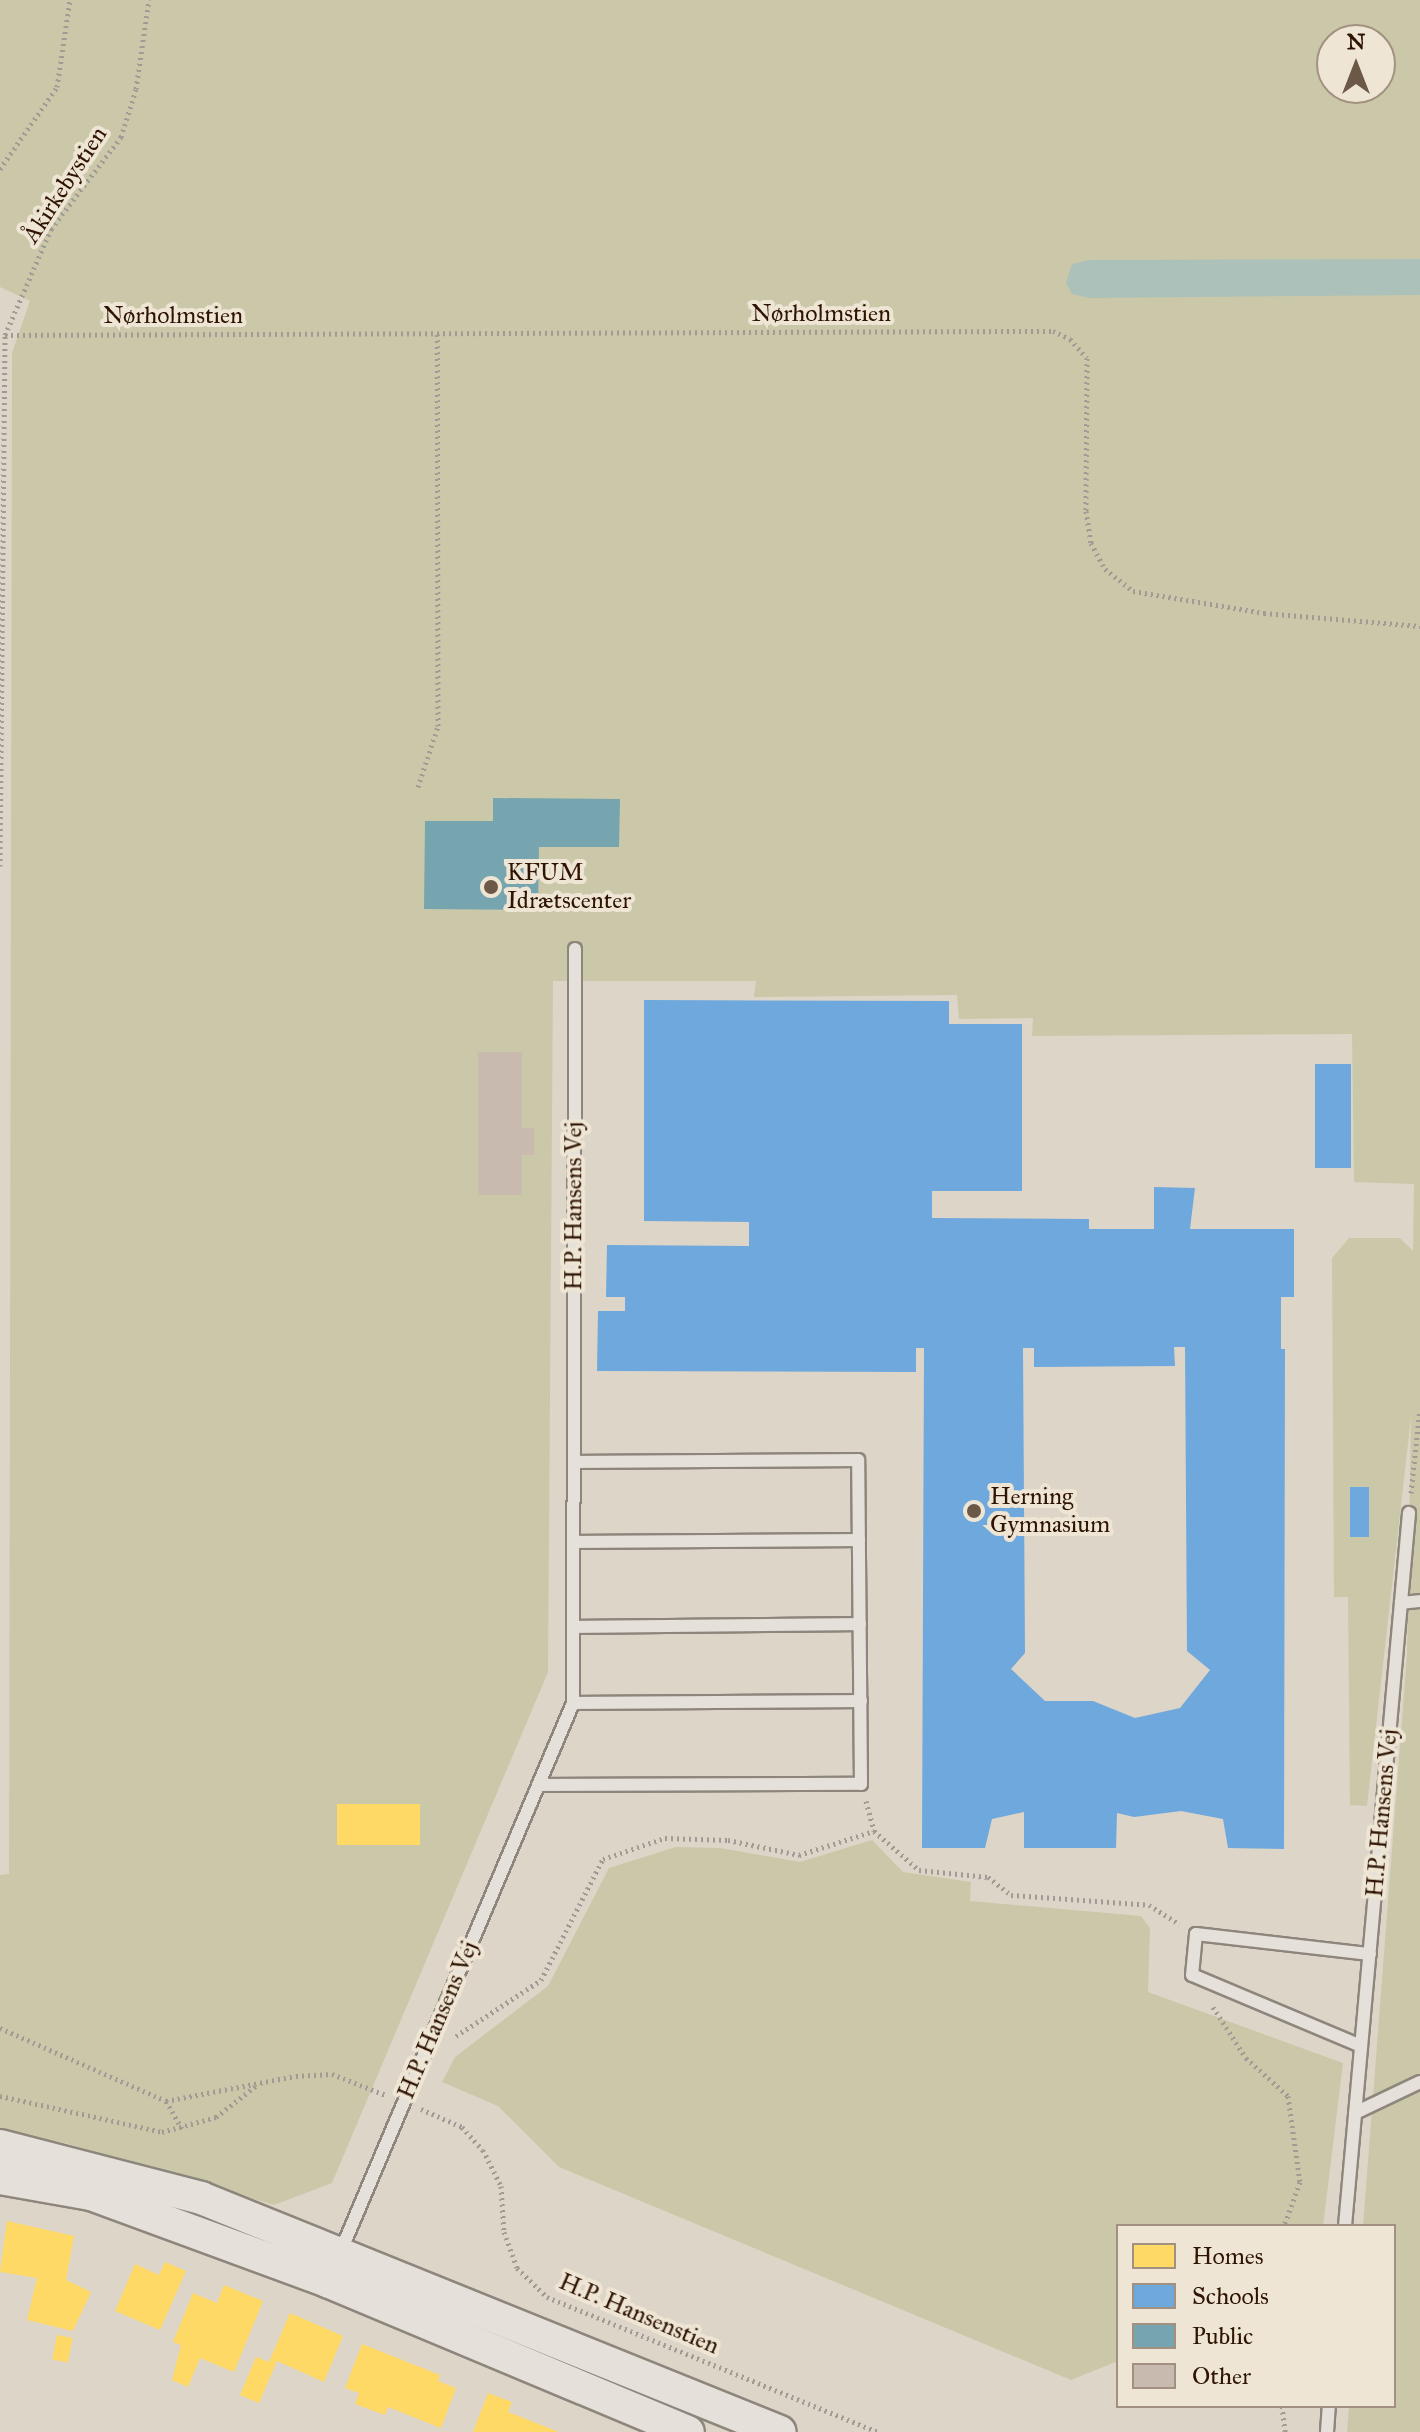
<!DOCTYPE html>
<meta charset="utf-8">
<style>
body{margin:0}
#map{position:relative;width:1420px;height:2432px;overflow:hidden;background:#ddd5c7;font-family:"IM FELL Great Primer",serif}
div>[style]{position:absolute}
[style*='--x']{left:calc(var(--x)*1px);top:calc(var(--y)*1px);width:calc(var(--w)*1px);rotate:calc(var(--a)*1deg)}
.green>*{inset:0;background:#cac8a8}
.water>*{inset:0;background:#abc1ba}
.homes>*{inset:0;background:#ffd966;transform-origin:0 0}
.schools>*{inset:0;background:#6fa8dc;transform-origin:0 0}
.public>*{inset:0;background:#76a5af}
.building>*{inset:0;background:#c9bab0}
.path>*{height:5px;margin-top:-2.5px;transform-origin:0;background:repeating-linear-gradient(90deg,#a29b95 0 2px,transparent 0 6px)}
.roads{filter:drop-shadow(2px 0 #8e867c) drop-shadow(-2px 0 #8e867c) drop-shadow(0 2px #8e867c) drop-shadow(0 -2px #8e867c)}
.service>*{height:12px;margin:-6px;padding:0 6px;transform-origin:6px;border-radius:6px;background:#e5e1da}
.tertiary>*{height:32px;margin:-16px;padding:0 16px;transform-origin:16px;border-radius:16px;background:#e5e1da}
.dots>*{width:22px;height:22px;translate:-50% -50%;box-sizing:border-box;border:4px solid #eee5d5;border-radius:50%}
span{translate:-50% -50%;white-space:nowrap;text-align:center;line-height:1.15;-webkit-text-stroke:8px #eee5d5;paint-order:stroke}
.street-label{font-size:24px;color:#2f1402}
.poi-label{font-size:24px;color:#2f1402}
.left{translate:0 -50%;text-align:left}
.legend{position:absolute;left:1116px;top:2224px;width:280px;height:184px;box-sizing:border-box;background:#eee5d5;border:2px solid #a29181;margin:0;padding:10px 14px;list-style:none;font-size:24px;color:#2f1402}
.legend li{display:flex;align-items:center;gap:16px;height:40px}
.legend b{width:40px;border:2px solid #a29181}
.north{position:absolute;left:1316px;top:24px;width:80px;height:80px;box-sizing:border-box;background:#eee5d5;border:2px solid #a29181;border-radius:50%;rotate:0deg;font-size:22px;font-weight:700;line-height:32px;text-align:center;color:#2f1402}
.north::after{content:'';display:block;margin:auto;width:28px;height:36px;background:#6c5847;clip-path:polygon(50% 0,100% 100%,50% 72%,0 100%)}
</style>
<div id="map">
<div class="green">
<div style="clip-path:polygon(evenodd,0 0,1420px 0,1420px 2432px,1347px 2432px,1349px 2406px,1394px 2406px,1394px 2226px,1363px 2226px,1407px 1655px,1411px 1417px,1367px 1806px,1350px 1805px,1348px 1597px,1334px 1597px,1332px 1258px,1349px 1238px,1400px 1238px,1413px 1251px,1414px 1184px,1354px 1182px,1352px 1034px,1032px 1036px,1033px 1018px,959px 1019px,957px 995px,754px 997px,756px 981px,553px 981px,548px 1672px,332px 2183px,274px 2205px,65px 2143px,0 2134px,0 1875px,9px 1874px,12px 353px,30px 301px,0 287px,0 0,1332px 40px,1380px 40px,1380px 88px,1332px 88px,1332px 40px)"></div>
<div style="clip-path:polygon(872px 1840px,903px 1872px,971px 1882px,970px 1901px,1141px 1916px,1150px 1928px,1148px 1992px,1343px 2063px,1323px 2226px,1118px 2226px,1118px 2361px,1071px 2380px,559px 2167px,498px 2106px,442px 2082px,455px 2057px,548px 1986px,609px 1868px,676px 1847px,720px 1848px,800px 1862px)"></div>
</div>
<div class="water">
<div style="clip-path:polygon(1420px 259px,1420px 295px,1090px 298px,1072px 294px,1066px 283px,1072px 264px,1090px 260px)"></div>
</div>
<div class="homes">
<div style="left:337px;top:1804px;width:83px;height:41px"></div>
<div style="clip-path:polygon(7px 2221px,74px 2236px,66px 2280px,91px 2292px,73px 2331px,27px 2320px,37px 2278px,0 2272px)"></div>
<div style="clip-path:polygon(165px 2262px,186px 2271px,160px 2330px,115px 2311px,135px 2264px,159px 2275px)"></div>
<div style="clip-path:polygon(224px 2285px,263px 2301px,234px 2372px,200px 2358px,188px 2387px,172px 2380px,181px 2345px,173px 2342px,193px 2293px,217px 2303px)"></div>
<div style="clip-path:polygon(290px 2313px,343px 2336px,324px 2382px,277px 2361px,259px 2403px,240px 2395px,256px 2357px,269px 2362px)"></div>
<div style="left:57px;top:2335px;width:16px;height:25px;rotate:11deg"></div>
<div style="clip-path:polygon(362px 2344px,440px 2375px,438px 2381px,456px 2388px,441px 2428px,388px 2407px,385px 2415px,355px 2404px,359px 2393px,345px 2388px)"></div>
<div style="clip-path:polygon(488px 2393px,512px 2402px,508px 2412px,559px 2432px,473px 2432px)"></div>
</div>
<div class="schools">
<div style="clip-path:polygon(evenodd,644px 1000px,949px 1001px,949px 1024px,1022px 1024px,1022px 1191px,932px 1191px,932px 1218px,1089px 1219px,1089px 1229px,1154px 1229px,1154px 1187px,1195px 1188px,1190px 1229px,1294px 1229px,1294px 1297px,1281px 1297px,1281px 1349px,1285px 1349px,1284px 1849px,1228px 1848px,1223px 1819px,1181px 1811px,1134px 1817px,1117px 1813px,1116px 1848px,1024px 1848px,1024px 1812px,992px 1819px,985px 1848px,922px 1848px,924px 1348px,916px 1348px,916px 1372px,597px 1371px,598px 1311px,625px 1311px,625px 1297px,606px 1297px,607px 1245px,749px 1246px,749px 1222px,644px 1221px,644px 1000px,1174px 1347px,1185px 1347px,1187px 1651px,1210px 1670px,1180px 1708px,1135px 1718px,1093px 1701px,1045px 1701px,1011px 1669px,1025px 1653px,1023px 1348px,1034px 1348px,1034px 1367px,1175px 1366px,1174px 1347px)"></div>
<div style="left:1315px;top:1064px;width:36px;height:104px"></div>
<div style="left:1350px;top:1487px;width:19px;height:50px"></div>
</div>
<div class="public">
<div style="clip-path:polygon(493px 798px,620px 799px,619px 847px,539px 847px,538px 910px,424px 909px,425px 821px,493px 821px)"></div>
</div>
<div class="building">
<div style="clip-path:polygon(478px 1052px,522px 1052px,522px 1128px,534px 1128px,534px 1155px,522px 1155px,522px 1195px,478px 1195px)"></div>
</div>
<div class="path">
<div style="--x:0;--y:169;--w:100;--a:-55.2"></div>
<div style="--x:57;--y:87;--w:88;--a:-81.5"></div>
<div style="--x:5;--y:335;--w:1048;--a:-0.22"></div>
<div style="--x:1053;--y:331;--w:19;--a:25"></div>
<div style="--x:1070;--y:339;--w:25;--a:48"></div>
<div style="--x:1087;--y:358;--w:153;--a:90.4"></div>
<div style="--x:1086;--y:511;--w:32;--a:81"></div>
<div style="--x:1091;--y:543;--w:30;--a:62"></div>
<div style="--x:1105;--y:569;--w:36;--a:38"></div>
<div style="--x:1133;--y:591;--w:133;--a:9.5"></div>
<div style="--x:1264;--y:613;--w:157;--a:4.8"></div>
<div style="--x:418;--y:787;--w:64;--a:-71.8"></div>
<div style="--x:438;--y:726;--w:393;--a:-90.1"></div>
<div style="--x:0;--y:866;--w:531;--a:-89.46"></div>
<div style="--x:5;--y:335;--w:116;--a:-66.5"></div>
<div style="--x:51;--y:229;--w:116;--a:-52.7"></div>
<div style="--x:121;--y:137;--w:50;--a:-72.6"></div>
<div style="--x:136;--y:89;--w:90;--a:-81.7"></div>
<div style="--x:1411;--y:1493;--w:84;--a:-83.9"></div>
<div style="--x:866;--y:1801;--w:31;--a:75"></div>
<div style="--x:1213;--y:2007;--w:61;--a:57.1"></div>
<div style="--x:1246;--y:2058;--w:57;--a:42.1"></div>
<div style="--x:1288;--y:2096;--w:87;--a:82.1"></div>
<div style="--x:1300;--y:2182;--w:47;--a:110"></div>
<div style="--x:0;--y:2028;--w:181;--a:23.7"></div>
<div style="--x:166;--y:2101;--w:32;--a:60"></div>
<div style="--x:456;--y:2036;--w:102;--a:-33.4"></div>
<div style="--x:541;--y:1980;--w:136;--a:-62.9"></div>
<div style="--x:603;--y:1859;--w:65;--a:-18.7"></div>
<div style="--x:665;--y:1838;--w:63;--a:1.8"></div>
<div style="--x:728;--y:1840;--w:73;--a:11.9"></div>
<div style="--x:799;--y:1855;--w:79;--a:-17.7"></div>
<div style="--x:874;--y:1831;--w:60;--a:40.9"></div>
<div style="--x:919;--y:1870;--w:69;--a:5.8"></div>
<div style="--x:988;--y:1877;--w:29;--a:38"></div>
<div style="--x:1011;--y:1895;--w:138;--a:4.1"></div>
<div style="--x:1149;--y:1905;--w:36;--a:32"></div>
<div style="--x:0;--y:2096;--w:166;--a:12.5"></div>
<div style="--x:162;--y:2132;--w:56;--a:-15.5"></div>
<div style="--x:216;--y:2117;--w:52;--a:-38"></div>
<div style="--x:166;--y:2101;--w:132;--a:-10.9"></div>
<div style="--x:296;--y:2076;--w:36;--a:-3"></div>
<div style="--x:332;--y:2074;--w:58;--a:21.3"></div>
<div style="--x:421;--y:2109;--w:45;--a:23.7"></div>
<div style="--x:462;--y:2127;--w:31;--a:48"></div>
<div style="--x:483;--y:2150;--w:40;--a:63.4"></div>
<div style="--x:501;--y:2186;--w:46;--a:86.3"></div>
<div style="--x:504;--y:2232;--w:38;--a:70"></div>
<div style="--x:517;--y:2268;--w:42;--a:44"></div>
<div style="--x:547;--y:2297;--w:357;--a:22.2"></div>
<div style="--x:1282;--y:2406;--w:26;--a:83"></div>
</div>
<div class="roads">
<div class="service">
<div style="--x:573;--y:1542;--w:286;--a:-0.4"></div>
<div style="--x:1401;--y:1603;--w:19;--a:-6"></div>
<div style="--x:573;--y:1627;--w:287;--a:-0.6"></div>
<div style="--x:573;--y:1703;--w:288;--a:-0.4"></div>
<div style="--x:538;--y:1785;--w:323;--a:-0.2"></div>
<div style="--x:861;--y:1784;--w:324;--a:-90.5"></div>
<div style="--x:858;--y:1460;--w:284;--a:179.6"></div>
<div style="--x:1361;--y:2046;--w:183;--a:-157.2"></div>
<div style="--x:1192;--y:1975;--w:41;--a:-84.4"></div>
<div style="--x:1196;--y:1934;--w:175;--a:6.6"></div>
<div style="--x:1355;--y:2113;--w:72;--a:-25.5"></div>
<div style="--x:1345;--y:2226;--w:716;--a:-84.87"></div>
<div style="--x:340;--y:2253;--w:597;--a:-67.04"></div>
<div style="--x:573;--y:1703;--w:754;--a:-89.85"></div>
<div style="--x:1327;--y:2432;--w:26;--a:-86"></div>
</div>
<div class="tertiary">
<div style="--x:0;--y:2146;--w:208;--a:14.5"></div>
<div style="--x:201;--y:2198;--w:624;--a:22.01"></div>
<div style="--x:0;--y:2178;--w:92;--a:10"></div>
<div style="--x:91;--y:2194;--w:252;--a:20.2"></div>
<div style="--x:327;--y:2281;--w:391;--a:22.7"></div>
</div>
</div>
<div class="dots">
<div style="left:491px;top:887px;background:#6c5847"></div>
<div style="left:974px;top:1511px;background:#6c5847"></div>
</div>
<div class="street-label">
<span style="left:65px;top:185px;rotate:-57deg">Åkirkebystien</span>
<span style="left:821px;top:314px">Nørholmstien</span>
<span style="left:173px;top:316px">Nørholmstien</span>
<span style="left:574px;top:1206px;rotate:-90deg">H.P. Hansens Vej</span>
<span style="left:1382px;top:1813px;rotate:-85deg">H.P. Hansens Vej</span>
<span style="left:438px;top:2020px;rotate:-67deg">H.P. Hansens Vej</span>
<span style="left:639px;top:2314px;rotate:23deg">H.P. Hansenstien</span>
</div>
<div class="poi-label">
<span class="left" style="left:507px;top:887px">KFUM<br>Idrætscenter</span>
<span class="left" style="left:990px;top:1511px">Herning<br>Gymnasium</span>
</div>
<ul class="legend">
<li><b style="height:22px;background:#ffd966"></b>Homes</li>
<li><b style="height:22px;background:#6fa8dc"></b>Schools</li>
<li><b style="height:22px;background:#76a5af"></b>Public</li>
<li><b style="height:22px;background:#c9bab0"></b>Other</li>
</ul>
<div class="north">N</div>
</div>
